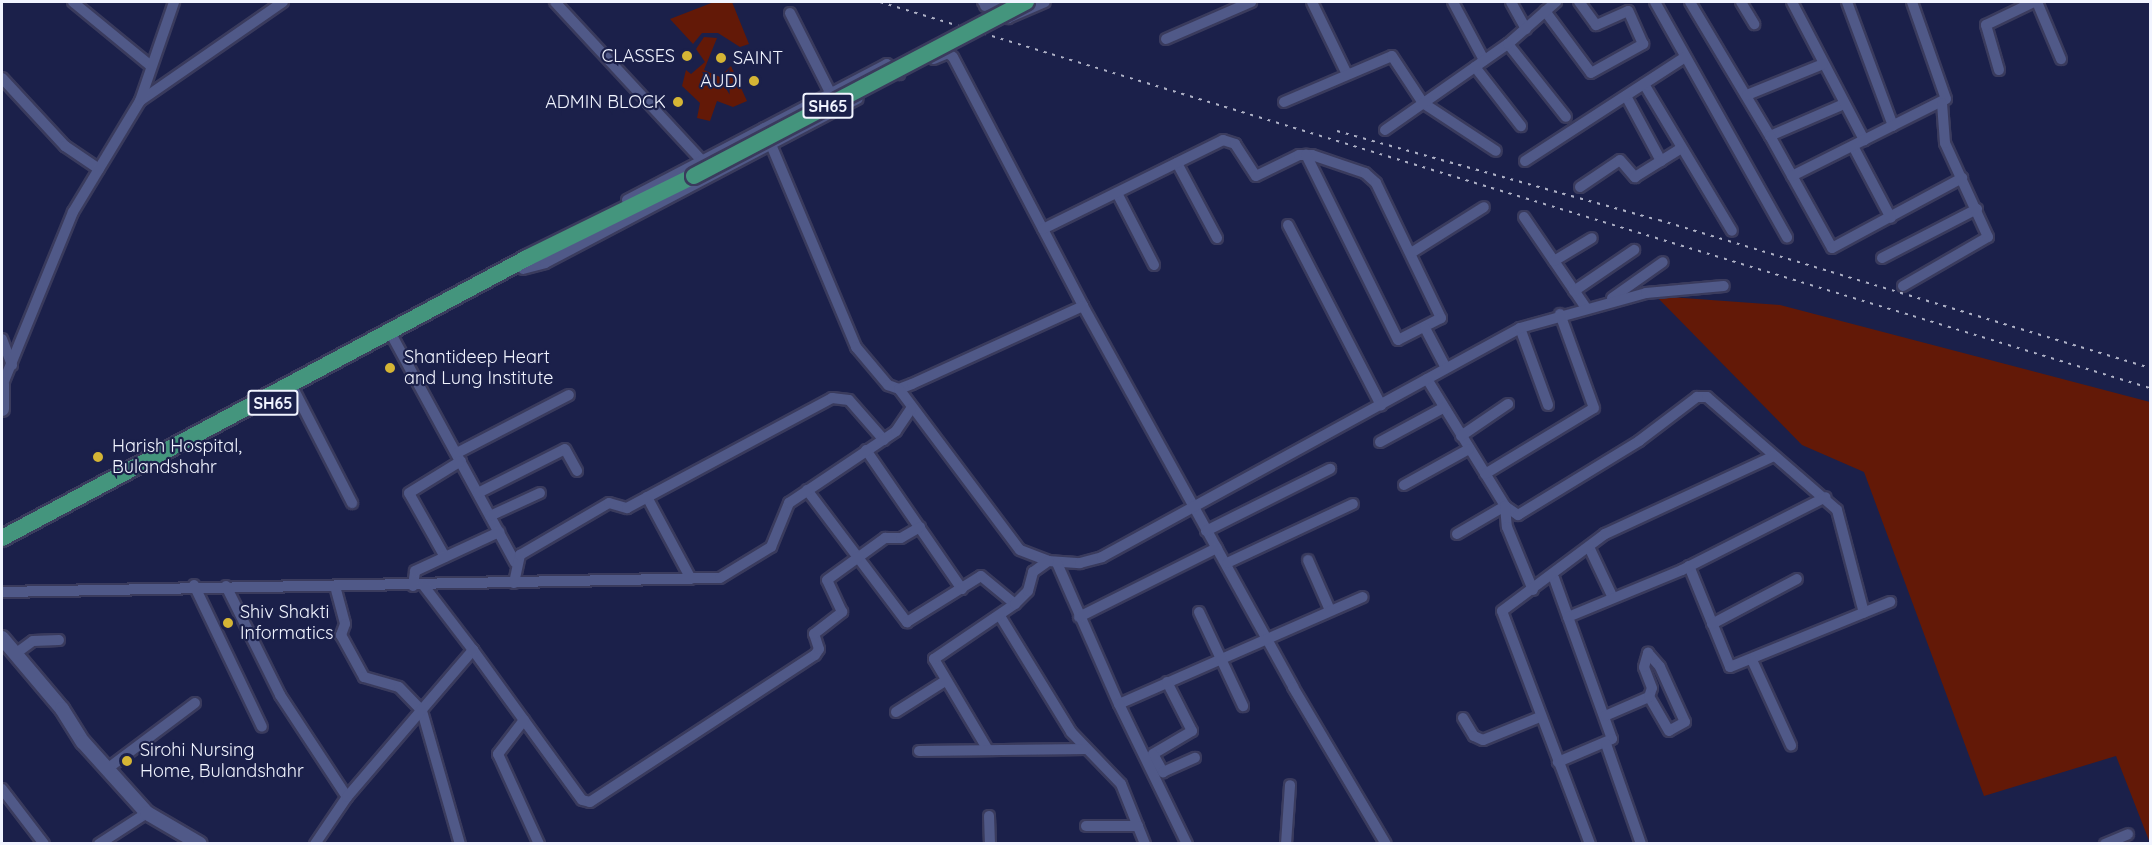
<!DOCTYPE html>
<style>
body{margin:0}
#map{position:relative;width:2152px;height:845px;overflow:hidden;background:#1b204a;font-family:Quicksand,sans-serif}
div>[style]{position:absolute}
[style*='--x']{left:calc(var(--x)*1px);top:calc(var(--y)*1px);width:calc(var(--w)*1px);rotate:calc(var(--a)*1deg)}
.green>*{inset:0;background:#631907}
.roads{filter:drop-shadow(2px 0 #3a3b5d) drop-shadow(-2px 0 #3a3b5d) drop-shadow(0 2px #3a3b5d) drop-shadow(0 -2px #3a3b5d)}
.minor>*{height:10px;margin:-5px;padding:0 5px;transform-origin:5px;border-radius:5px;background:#505988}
.tertiary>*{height:14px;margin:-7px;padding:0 7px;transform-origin:7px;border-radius:7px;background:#505988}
.primary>*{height:16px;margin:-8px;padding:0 8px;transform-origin:8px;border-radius:8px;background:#44957d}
.rail>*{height:2px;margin-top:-1px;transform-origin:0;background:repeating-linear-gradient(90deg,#adb0c5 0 3px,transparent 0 9px)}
.bridges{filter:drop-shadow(2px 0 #3a3b5d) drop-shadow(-2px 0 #3a3b5d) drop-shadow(0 2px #3a3b5d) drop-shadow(0 -2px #3a3b5d)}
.primary-bridge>*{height:16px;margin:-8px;padding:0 8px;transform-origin:8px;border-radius:8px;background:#44957d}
.dots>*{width:16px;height:16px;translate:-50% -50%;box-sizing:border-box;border:3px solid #1b204a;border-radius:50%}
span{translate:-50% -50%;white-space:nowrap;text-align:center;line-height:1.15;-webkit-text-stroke:4.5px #1b204a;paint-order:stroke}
.shield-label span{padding:2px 4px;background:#1b204a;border:2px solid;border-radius:4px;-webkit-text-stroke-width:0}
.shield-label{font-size:16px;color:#f1f4ff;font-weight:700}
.poi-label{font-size:18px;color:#f1f4ff}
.right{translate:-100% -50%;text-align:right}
.left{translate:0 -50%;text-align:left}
.frame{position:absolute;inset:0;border:3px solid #f1f4ff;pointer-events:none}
</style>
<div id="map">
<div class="green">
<div style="clip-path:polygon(714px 2px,732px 2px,749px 44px,740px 47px,718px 33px,702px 33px,693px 44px,670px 19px)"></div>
<div style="clip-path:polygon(704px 37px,717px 38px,704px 70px,720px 77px,731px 66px,747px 101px,733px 107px,717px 101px,710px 121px,697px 118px,700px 103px,682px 86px,686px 70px,691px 74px,705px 62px,696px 49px)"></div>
<div style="clip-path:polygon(1656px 296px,1780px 305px,2150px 402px,2150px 843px,2116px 756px,1984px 796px,1864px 472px,1802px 445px)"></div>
</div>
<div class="roads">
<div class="minor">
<div style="--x:73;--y:2;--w:101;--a:39.4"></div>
<div style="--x:555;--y:2;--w:217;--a:47.2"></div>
<div style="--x:983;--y:2;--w:30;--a:33"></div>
<div style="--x:1008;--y:18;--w:40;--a:-23.4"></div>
<div style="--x:1312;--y:2;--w:80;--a:64.1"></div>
<div style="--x:1453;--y:2;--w:66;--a:61.9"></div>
<div style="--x:1511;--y:2;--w:31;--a:61"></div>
<div style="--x:1655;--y:2;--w:270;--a:60.7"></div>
<div style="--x:1690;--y:2;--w:156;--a:59.2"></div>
<div style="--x:1770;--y:136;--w:81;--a:-23.4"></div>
<div style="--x:1741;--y:2;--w:26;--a:59"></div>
<div style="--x:1792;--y:2;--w:156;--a:62.4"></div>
<div style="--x:1847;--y:2;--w:132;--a:69.6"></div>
<div style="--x:2037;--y:2;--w:62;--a:67.2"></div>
<div style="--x:985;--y:6;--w:17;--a:-13"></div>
<div style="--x:1545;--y:11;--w:77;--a:53.4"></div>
<div style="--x:1591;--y:73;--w:60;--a:-29.1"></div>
<div style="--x:1643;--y:44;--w:36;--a:-114"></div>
<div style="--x:1628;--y:11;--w:35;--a:156"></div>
<div style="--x:1596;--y:25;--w:29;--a:-126"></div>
<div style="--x:790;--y:13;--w:91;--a:63.2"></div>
<div style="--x:1166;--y:39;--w:93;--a:-23.5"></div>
<div style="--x:1508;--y:44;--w:93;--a:51.5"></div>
<div style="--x:934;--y:59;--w:15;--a:-23"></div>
<div style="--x:948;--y:53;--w:6;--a:39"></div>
<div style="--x:953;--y:57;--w:281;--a:62.4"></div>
<div style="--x:1475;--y:67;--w:75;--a:52.1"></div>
<div style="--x:1999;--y:70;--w:47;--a:-106.1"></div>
<div style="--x:1986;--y:25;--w:53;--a:-25.6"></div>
<div style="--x:2;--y:78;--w:93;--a:47.2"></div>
<div style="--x:65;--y:146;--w:41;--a:34.1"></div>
<div style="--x:1644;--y:84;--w:171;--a:59.1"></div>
<div style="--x:1747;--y:95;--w:82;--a:-22.2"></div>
<div style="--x:1626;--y:96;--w:74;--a:61.7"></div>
<div style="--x:140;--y:101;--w:174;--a:-34.7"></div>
<div style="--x:1284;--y:102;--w:117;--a:-23.1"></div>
<div style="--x:1392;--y:56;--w:56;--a:56.6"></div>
<div style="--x:1423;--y:103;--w:87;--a:33.3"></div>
<div style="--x:764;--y:128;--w:238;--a:67.2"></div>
<div style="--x:856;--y:347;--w:50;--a:49.9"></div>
<div style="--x:888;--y:385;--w:12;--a:20"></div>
<div style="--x:899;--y:389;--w:14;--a:-21"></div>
<div style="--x:912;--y:384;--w:188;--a:-24.5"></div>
<div style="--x:1083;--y:306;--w:435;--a:61.1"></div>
<div style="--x:1293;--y:687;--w:182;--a:59.4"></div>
<div style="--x:1385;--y:130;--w:150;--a:-35"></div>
<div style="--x:1508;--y:44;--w:64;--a:-41.2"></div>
<div style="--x:1770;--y:136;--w:128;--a:61"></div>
<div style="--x:1832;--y:248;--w:148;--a:-28.3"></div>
<div style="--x:1853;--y:146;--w:81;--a:62.2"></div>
<div style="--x:1525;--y:161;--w:191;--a:-33"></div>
<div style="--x:1177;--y:163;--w:85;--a:61.9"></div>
<div style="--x:1792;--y:176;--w:172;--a:-26.6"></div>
<div style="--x:1946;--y:99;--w:103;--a:-109.3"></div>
<div style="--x:1580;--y:187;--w:48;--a:-34"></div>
<div style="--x:1620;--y:160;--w:23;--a:49"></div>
<div style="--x:1635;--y:177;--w:53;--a:-31.9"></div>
<div style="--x:1117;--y:193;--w:81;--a:62.8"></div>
<div style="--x:627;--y:200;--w:293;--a:-27.6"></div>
<div style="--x:887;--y:64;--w:16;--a:40"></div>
<div style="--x:1524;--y:217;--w:110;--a:55.7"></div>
<div style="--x:1288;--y:225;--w:203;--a:62.7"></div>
<div style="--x:1043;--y:229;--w:201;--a:-26.3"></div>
<div style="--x:1223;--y:140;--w:13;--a:18"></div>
<div style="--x:1235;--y:144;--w:38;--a:57"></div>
<div style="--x:1256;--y:176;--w:48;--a:-26"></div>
<div style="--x:1299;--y:155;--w:13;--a:0"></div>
<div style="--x:1312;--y:155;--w:56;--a:18.8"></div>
<div style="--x:1365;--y:173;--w:15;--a:42"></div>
<div style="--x:1376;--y:183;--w:150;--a:64.3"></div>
<div style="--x:1441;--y:318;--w:48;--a:152.9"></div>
<div style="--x:1398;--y:340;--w:207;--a:-116.4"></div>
<div style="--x:1411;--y:253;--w:86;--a:-32.2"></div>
<div style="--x:1882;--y:258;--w:107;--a:-27.3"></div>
<div style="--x:1554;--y:261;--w:44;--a:-31.2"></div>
<div style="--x:523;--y:269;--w:23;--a:-15"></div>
<div style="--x:545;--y:263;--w:353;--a:-27.7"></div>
<div style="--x:1903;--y:286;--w:98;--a:-30"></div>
<div style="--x:1988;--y:237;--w:103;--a:-114.6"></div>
<div style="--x:1945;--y:143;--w:40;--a:-94.3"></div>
<div style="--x:1574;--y:291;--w:73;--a:-34.3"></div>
<div style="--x:1612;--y:298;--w:62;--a:-35.2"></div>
<div style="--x:1425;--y:328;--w:45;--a:62.3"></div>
<div style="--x:1520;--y:328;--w:82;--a:70"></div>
<div style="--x:390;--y:332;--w:262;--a:61.5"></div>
<div style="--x:2;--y:339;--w:28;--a:69"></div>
<div style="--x:1427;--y:379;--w:149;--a:58.4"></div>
<div style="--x:1505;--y:506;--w:16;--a:35"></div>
<div style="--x:1518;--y:515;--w:142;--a:-31.4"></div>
<div style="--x:1639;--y:441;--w:73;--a:-37.2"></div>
<div style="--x:1697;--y:397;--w:10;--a:0"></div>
<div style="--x:1707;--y:397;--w:172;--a:41"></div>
<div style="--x:1837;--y:510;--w:106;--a:75.3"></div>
<div style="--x:2;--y:386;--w:188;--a:-67.8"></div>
<div style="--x:73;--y:212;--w:130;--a:-58.9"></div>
<div style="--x:140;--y:101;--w:105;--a:-71"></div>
<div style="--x:899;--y:389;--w:201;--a:53.1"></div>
<div style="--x:1020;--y:550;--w:30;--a:21"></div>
<div style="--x:1048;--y:561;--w:32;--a:4"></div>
<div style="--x:1080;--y:563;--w:23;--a:-15"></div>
<div style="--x:1102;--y:557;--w:477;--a:-28.7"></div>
<div style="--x:1520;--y:328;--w:131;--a:-15.5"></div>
<div style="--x:1646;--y:293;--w:78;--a:-5.1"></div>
<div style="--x:295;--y:392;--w:125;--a:62.8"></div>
<div style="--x:1461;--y:436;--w:57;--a:-34.2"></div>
<div style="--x:1380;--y:442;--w:72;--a:-28.4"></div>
<div style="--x:866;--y:450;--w:169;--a:55.4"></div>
<div style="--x:457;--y:453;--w:126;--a:-27.4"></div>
<div style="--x:1485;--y:474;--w:127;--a:-31.2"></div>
<div style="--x:1594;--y:408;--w:100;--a:-109.9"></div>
<div style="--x:1404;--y:485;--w:74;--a:-29"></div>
<div style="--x:807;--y:490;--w:166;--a:52.9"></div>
<div style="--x:907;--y:622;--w:87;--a:-31.9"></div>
<div style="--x:981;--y:576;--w:44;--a:39.5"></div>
<div style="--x:478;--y:493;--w:97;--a:-26.8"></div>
<div style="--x:565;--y:449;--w:25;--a:61"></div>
<div style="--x:647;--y:497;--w:93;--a:61.8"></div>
<div style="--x:490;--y:516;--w:55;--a:-24.7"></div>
<div style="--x:1206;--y:531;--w:139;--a:-26.6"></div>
<div style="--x:1457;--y:534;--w:56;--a:-30.3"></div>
<div style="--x:1505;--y:506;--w:21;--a:85"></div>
<div style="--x:1507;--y:527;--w:68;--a:67.6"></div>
<div style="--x:1589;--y:547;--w:56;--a:64.8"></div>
<div style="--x:445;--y:557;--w:73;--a:-119.4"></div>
<div style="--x:409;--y:493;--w:61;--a:-31.6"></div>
<div style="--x:1308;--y:560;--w:55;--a:66.3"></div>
<div style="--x:1057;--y:563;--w:154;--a:66.3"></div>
<div style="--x:1119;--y:704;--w:266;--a:-23.7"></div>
<div style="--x:1227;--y:563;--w:139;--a:-25.1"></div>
<div style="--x:1689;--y:566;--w:109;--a:67.9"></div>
<div style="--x:1730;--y:667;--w:173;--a:-22.1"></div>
<div style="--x:1554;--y:578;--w:171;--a:70.2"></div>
<div style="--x:1612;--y:739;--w:59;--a:156.9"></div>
<div style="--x:514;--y:583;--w:29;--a:-78"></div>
<div style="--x:520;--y:555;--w:103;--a:-30.3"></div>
<div style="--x:609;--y:503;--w:19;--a:16"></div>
<div style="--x:627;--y:508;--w:233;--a:-28.2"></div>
<div style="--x:832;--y:398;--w:17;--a:7"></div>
<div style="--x:849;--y:400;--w:53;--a:48.8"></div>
<div style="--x:194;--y:585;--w:157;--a:64.4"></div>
<div style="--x:226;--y:586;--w:122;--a:63.6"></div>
<div style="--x:280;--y:695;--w:122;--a:56.7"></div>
<div style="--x:335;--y:586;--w:39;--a:75"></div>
<div style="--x:345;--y:624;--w:12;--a:110"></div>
<div style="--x:341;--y:635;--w:48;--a:61.3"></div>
<div style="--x:364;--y:677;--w:36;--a:16"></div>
<div style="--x:399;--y:687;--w:33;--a:46"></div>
<div style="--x:422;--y:711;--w:138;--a:74.1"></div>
<div style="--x:413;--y:586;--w:15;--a:-82"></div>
<div style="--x:415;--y:571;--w:93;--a:-24.9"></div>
<div style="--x:2;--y:592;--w:718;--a:-1.12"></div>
<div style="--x:720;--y:578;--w:60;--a:-31.3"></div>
<div style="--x:771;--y:547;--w:48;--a:-67.8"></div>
<div style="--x:789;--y:503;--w:129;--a:-33.9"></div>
<div style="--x:896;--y:431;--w:27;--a:-56"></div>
<div style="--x:1199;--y:612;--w:104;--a:64.9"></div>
<div style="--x:1000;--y:616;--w:136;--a:58.5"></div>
<div style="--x:1071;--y:732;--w:72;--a:46.1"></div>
<div style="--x:1121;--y:784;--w:65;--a:68.2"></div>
<div style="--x:1079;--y:617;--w:154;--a:-26.6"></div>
<div style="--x:1568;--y:617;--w:123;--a:-22.4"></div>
<div style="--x:1682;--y:570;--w:161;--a:-26.9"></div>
<div style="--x:1712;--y:624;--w:96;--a:-27.9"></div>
<div style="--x:473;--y:650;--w:185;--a:54"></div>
<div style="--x:582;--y:800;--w:8;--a:14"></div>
<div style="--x:590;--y:802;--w:269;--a:-33.2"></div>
<div style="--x:815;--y:655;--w:7;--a:-56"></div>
<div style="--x:819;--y:649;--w:16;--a:-108"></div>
<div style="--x:814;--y:634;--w:36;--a:-38"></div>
<div style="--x:842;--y:612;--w:35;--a:-115"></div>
<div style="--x:827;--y:580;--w:72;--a:-35.9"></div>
<div style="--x:885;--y:538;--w:16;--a:0"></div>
<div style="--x:901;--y:538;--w:22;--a:-30"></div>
<div style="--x:1648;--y:653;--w:18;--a:49"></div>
<div style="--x:1660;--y:667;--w:60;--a:65.6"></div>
<div style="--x:1685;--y:722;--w:18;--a:151"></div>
<div style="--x:1669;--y:731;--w:39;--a:-120"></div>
<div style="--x:15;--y:654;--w:22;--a:-36"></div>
<div style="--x:33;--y:641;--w:26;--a:-2"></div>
<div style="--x:1752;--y:660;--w:94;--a:65.4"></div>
<div style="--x:1167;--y:682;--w:55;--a:63"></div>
<div style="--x:1192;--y:731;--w:45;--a:149.5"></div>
<div style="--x:1153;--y:754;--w:21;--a:61"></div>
<div style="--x:1163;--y:772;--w:35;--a:-24"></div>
<div style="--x:1119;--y:704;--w:156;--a:64.1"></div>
<div style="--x:896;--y:712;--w:58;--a:-32.3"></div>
<div style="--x:1605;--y:716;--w:48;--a:-23.4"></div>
<div style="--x:1649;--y:697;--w:9;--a:-72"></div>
<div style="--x:1652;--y:688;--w:22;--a:-111"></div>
<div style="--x:1644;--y:667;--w:15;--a:-74"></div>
<div style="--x:1463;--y:718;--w:21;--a:59"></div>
<div style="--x:1474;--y:736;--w:10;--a:24"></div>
<div style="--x:1483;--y:740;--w:61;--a:-22"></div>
<div style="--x:524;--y:720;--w:43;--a:127.4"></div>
<div style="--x:498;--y:754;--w:99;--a:65.5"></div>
<div style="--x:1606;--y:744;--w:106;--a:70.7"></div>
<div style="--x:988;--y:750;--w:106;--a:-120.7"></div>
<div style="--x:934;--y:659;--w:98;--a:-34.2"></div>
<div style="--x:1015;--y:604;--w:18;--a:-45"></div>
<div style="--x:1028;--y:591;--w:20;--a:-75"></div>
<div style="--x:1033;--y:572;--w:19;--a:-36"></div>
<div style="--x:919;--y:751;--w:167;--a:-0.7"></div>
<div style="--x:107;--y:769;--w:110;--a:-36.9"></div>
<div style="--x:2;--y:789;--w:69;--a:52.6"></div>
<div style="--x:989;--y:816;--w:28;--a:88"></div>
<div style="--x:1086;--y:826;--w:52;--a:0"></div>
<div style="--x:99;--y:844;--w:57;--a:-32.9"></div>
<div style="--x:315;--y:844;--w:57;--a:-55.8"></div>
<div style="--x:347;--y:797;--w:194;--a:-49.4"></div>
<div style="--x:473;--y:650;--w:81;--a:-127.4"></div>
<div style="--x:1286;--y:844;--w:59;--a:-86.1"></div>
<div style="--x:1590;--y:844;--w:249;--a:-110.7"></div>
<div style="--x:1502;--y:611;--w:129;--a:-36.8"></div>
<div style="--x:1605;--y:534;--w:184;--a:-24.8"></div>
<div style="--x:2105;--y:844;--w:25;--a:-23"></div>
</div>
<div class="tertiary">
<div style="--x:2;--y:384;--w:25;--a:90"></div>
<div style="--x:2;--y:638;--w:93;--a:49.8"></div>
<div style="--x:62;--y:709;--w:39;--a:58"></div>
<div style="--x:83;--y:742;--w:96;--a:48"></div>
<div style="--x:147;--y:813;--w:61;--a:30.3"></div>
</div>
<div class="primary">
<div style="--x:2;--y:538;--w:595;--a:-28.07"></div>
<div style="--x:527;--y:258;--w:186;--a:-26.2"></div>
</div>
</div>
<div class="rail">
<div style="--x:880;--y:2;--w:1327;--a:16.91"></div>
<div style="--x:1337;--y:131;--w:334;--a:15.5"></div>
<div style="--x:1659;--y:220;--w:513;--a:16.77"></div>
</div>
<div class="bridges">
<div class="primary-bridge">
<div style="--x:694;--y:176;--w:375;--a:-27.7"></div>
</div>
</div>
<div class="dots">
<div style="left:687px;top:56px;background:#d5b535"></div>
<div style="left:721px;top:58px;background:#d5b535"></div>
<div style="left:754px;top:81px;background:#d5b535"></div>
<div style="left:678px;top:102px;background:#d5b535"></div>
<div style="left:390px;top:368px;background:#d5b535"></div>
<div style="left:98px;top:457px;background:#d5b535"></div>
<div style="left:228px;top:623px;background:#d5b535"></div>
<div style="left:127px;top:761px;background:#d5b535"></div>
</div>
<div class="shield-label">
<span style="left:828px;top:106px">SH65</span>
<span style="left:273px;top:403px">SH65</span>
</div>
<div class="poi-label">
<span class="right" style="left:675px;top:56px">CLASSES</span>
<span class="left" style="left:733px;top:58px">SAINT</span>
<span class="right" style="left:742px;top:81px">AUDI</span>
<span class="right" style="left:666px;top:102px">ADMIN BLOCK</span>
<span class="left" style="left:404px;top:368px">Shantideep Heart<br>and Lung Institute</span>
<span class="left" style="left:112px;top:457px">Harish Hospital,<br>Bulandshahr</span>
<span class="left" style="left:240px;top:623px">Shiv Shakti<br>Informatics</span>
<span class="left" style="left:140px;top:761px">Sirohi Nursing<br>Home, Bulandshahr</span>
</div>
<div class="frame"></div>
</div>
